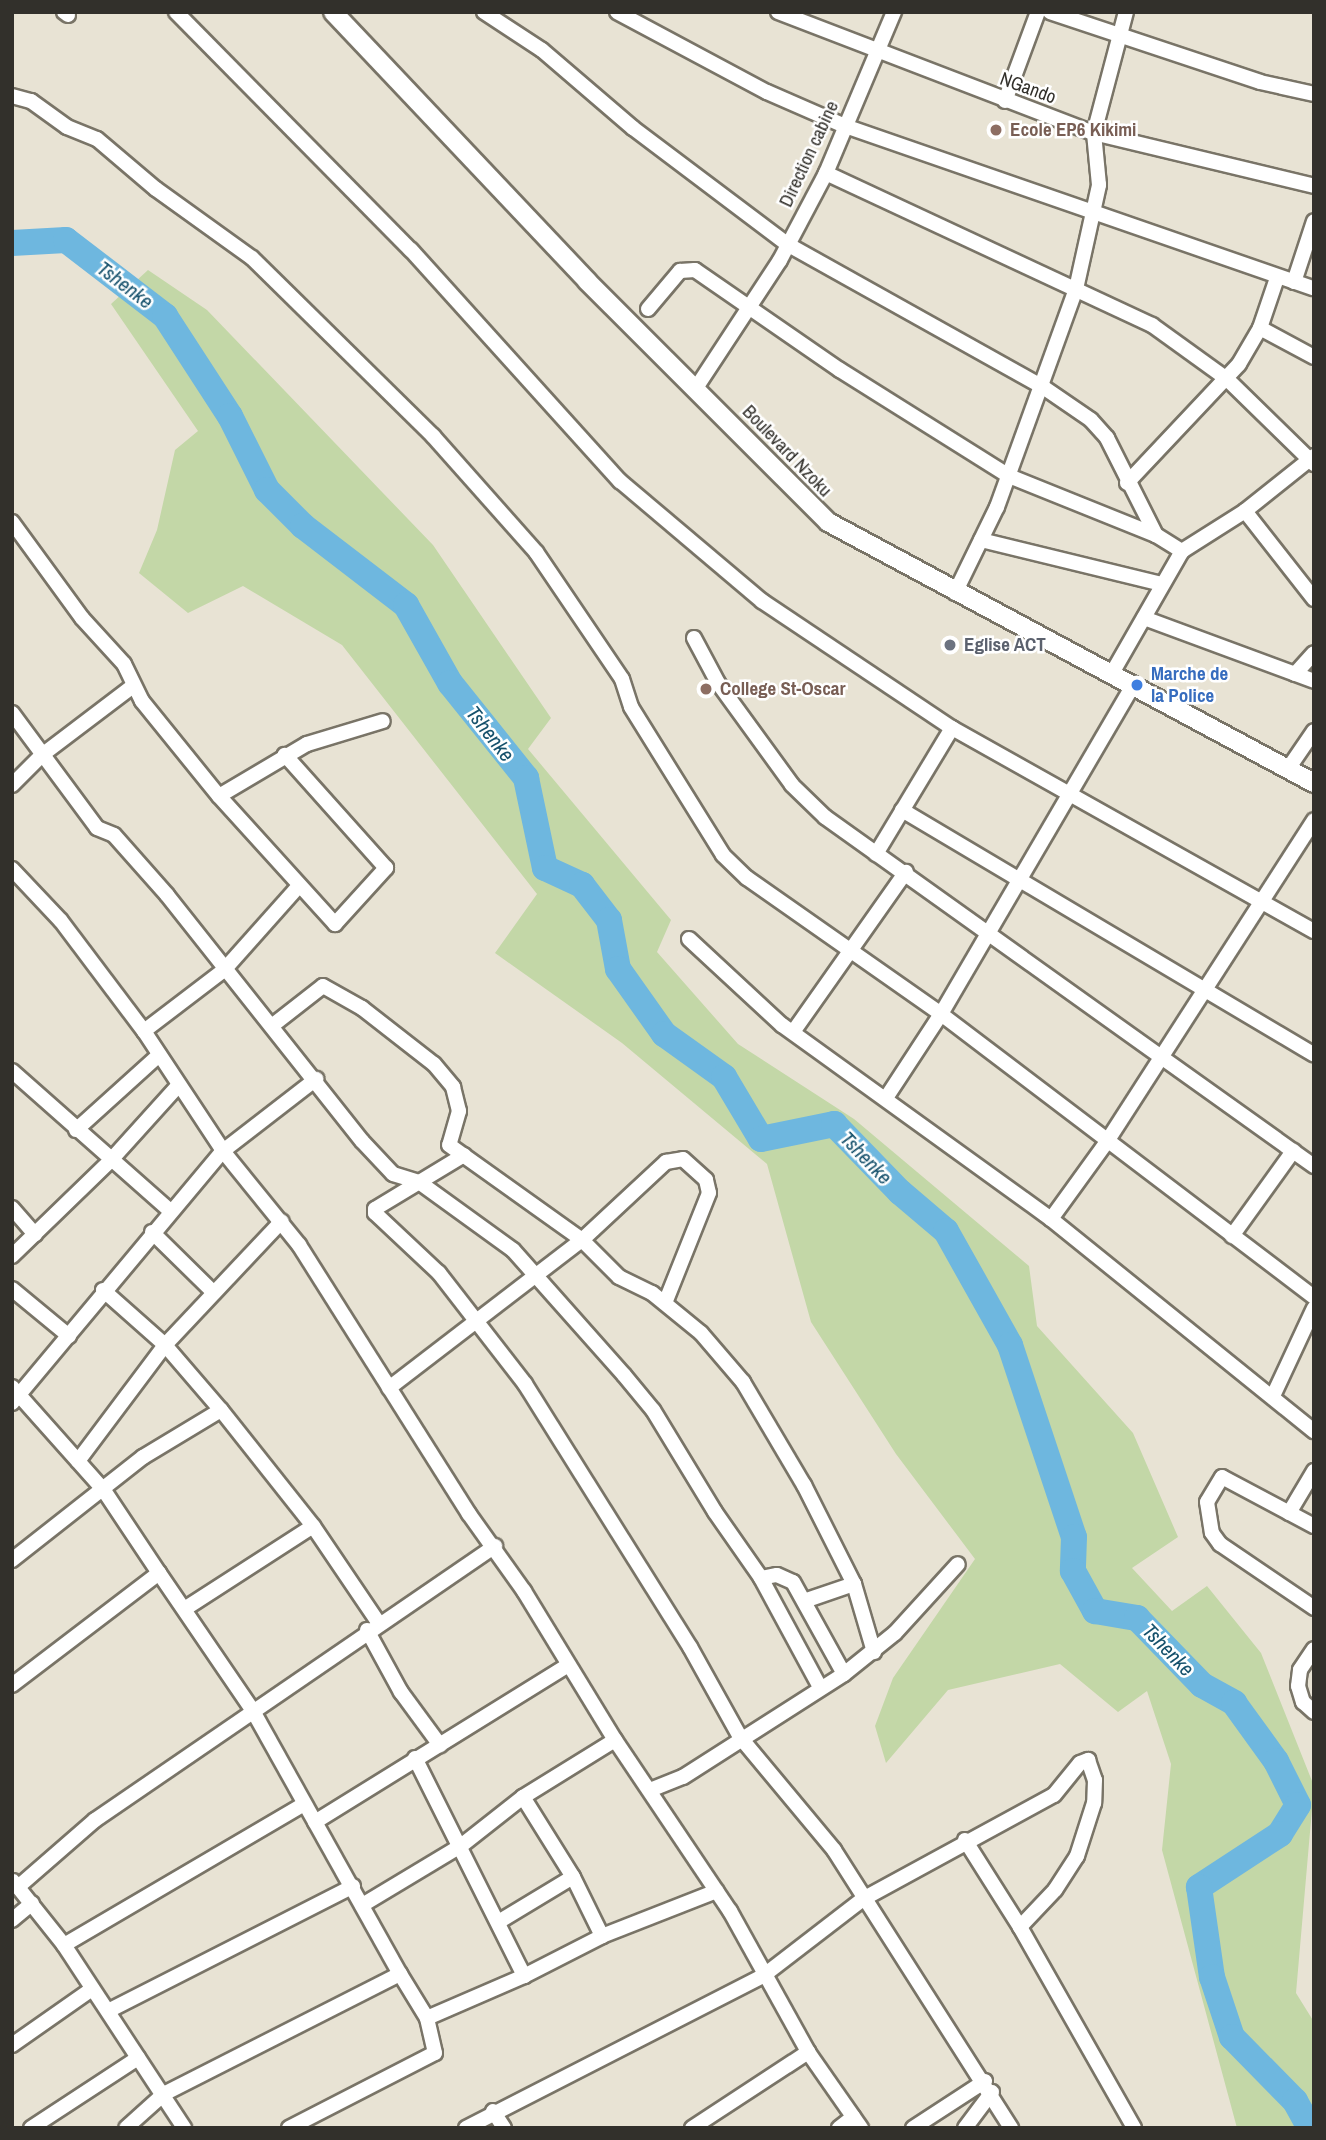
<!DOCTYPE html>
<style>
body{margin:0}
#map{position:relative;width:1326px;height:2140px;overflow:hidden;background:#e8e3d4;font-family:"Archivo Narrow",sans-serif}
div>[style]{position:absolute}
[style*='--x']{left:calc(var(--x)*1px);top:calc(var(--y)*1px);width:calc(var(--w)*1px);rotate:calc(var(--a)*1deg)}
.green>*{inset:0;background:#c3d7a7}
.river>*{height:26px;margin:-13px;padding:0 13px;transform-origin:13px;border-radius:13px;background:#6eb7df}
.roads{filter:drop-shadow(2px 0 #797467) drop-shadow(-2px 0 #797467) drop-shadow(0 2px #797467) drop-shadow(0 -2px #797467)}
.minor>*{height:14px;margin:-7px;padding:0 7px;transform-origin:7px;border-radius:7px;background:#fff}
.tertiary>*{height:18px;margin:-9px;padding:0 9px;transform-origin:9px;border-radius:9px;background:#fff}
.dots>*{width:19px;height:19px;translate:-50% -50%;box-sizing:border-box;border:4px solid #fff;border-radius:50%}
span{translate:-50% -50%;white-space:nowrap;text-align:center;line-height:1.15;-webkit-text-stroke:5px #fff;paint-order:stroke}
.street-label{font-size:19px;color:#32302b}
.education-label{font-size:19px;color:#785e54;font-weight:700}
.left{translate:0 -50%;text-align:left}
.worship-label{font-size:19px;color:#5b616d;font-weight:700}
.shop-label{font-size:19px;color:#366cbe;font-weight:700}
.water-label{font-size:21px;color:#16516c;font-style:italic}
.frame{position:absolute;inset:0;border:14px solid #32302b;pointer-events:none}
</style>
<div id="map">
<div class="green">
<div style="clip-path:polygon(148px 270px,207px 310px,433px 545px,551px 718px,528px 749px,671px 920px,657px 952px,738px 1044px,854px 1119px,1029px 1266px,1037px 1326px,1133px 1433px,1178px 1537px,1132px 1568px,1172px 1611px,1207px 1586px,1261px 1653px,1314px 1786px,1296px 1993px,1314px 2022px,1314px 2128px,1237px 2128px,1162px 1850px,1171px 1764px,1147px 1691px,1118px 1712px,1060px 1664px,948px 1690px,886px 1763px,875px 1726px,893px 1678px,975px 1559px,896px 1454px,811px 1322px,767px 1164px,622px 1043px,495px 953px,537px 894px,342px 645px,243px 586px,188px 613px,139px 573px,157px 530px,175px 450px,198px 431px,111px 304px)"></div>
</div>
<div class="river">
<div style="--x:12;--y:243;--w:54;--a:-3.2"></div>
<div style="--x:66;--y:240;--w:125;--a:37.5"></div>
<div style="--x:165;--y:316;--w:119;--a:57"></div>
<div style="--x:230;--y:416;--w:83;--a:63.4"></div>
<div style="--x:267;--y:490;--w:51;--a:45"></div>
<div style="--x:303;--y:526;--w:130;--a:37.5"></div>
<div style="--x:406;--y:605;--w:90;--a:60.6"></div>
<div style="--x:450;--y:683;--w:122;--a:51.3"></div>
<div style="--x:526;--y:778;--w:92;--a:78.1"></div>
<div style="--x:545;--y:868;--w:41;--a:24.7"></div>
<div style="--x:582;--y:885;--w:44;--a:52.4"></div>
<div style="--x:609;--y:920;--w:50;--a:79.6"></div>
<div style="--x:618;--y:969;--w:80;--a:54.7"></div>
<div style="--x:664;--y:1034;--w:74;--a:35.6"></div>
<div style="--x:724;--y:1077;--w:72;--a:59.2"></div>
<div style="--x:761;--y:1139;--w:75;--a:-11.6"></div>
<div style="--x:834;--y:1124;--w:95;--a:45.9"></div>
<div style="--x:900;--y:1192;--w:60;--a:40.3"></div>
<div style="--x:946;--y:1231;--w:131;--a:60.7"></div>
<div style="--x:1010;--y:1345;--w:202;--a:71.6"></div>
<div style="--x:1074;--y:1537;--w:34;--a:92"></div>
<div style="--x:1073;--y:1571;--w:46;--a:61.2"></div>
<div style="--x:1095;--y:1611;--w:43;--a:9.5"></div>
<div style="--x:1137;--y:1618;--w:93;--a:45.9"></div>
<div style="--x:1202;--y:1685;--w:37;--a:29"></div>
<div style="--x:1234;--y:1703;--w:72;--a:54.1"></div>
<div style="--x:1276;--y:1761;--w:49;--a:63.4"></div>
<div style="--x:1298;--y:1805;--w:34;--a:122"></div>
<div style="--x:1280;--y:1834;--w:97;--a:146.8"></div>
<div style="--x:1199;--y:1887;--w:91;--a:81.8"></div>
<div style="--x:1212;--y:1977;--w:63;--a:71.6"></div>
<div style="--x:1232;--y:2037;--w:90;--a:45.5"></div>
<div style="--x:1295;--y:2101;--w:31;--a:61"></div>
</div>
<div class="roads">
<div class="minor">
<div style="--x:64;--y:12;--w:5;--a:37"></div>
<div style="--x:176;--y:12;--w:334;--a:45.4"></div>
<div style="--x:411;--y:250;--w:312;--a:47.9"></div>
<div style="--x:620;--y:481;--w:186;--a:40.2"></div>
<div style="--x:762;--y:601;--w:229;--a:33.8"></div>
<div style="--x:952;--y:728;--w:415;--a:29.3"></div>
<div style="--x:484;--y:12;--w:69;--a:33.2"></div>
<div style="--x:542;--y:50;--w:120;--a:40.6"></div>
<div style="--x:633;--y:128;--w:193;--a:37"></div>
<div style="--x:787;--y:244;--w:293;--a:29.2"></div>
<div style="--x:1043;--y:387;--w:58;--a:34.5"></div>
<div style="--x:1091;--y:420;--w:24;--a:48"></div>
<div style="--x:1107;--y:438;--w:109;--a:63.2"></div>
<div style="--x:617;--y:12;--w:170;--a:28.1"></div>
<div style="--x:767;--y:92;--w:85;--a:23.6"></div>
<div style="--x:845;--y:126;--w:496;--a:19.1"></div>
<div style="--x:778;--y:12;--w:338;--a:21"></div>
<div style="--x:1094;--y:133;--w:226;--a:13.5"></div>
<div style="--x:1050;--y:12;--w:221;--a:18.4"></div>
<div style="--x:1260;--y:82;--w:55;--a:12.5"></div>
<div style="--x:12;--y:96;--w:20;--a:15"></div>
<div style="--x:31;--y:101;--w:44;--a:35.8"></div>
<div style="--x:67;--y:127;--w:32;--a:22"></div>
<div style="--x:97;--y:139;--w:77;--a:40.3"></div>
<div style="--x:156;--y:189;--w:118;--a:35.7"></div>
<div style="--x:252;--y:258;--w:254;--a:44.5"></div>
<div style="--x:433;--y:436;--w:155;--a:48.4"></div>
<div style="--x:536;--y:552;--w:153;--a:55.9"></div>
<div style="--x:622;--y:679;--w:29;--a:72"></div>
<div style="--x:631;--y:707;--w:174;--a:58.1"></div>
<div style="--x:723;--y:855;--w:33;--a:44"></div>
<div style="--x:747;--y:878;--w:237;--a:35"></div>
<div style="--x:941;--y:1014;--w:468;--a:37.2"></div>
<div style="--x:1005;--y:101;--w:95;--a:-69.7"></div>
<div style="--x:826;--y:173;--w:360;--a:25"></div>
<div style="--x:1152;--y:325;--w:92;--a:35.8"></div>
<div style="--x:1227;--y:379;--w:122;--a:44.3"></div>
<div style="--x:1294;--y:282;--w:64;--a:-71.8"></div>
<div style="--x:648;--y:309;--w:50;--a:-49.9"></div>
<div style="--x:680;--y:271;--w:15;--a:-4"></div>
<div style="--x:695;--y:270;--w:176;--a:34.6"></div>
<div style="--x:840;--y:370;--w:199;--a:32.1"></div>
<div style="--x:1009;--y:476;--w:158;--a:21.9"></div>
<div style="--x:1156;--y:535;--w:31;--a:32"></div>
<div style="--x:1260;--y:328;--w:61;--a:28.2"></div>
<div style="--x:696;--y:388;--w:153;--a:-56.7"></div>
<div style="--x:780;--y:260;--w:98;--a:-62.1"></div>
<div style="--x:826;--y:173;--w:175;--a:-67.1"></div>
<div style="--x:1127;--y:483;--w:163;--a:-46.7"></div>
<div style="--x:1239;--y:364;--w:42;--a:-59.7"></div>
<div style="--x:1260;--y:328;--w:53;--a:-71.2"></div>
<div style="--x:1245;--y:511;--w:112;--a:51.9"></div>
<div style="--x:12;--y:522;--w:119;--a:53.9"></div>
<div style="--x:82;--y:618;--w:62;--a:47.6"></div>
<div style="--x:124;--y:664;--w:41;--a:64.1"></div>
<div style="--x:142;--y:701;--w:122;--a:51"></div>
<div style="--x:219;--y:796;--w:173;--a:47.8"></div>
<div style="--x:335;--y:924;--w:76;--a:-47.7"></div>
<div style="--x:386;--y:868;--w:152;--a:-131.8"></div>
<div style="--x:981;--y:540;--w:185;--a:13.7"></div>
<div style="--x:955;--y:593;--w:96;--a:-64"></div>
<div style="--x:997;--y:507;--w:232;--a:-70.1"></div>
<div style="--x:1076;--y:289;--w:107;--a:-77.5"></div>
<div style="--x:1099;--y:185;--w:52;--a:-95.5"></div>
<div style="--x:1094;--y:133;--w:125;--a:-75.2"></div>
<div style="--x:1144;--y:618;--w:181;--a:20.3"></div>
<div style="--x:694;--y:638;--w:51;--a:61.9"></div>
<div style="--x:718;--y:683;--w:126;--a:54"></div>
<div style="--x:792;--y:785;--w:46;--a:44.1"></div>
<div style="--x:825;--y:817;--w:601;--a:35.52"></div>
<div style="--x:1295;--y:674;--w:28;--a:-48"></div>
<div style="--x:1111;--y:675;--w:143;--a:-60.2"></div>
<div style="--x:1182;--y:551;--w:75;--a:-32.4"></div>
<div style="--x:1245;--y:511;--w:88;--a:-38.6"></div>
<div style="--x:12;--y:713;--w:143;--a:53.5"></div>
<div style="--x:97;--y:828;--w:18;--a:22"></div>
<div style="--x:114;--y:835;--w:80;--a:48.5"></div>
<div style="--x:167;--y:895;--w:314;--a:51.6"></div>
<div style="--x:362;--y:1141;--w:45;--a:46.8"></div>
<div style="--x:393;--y:1174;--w:27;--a:17"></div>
<div style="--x:419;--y:1182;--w:116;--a:35.9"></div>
<div style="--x:513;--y:1250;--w:167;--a:48.4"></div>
<div style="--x:624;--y:1375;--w:45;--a:50.4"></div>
<div style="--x:653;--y:1410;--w:119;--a:58.7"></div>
<div style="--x:715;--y:1512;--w:80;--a:55.1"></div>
<div style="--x:761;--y:1578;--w:124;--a:61.6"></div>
<div style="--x:1288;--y:769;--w:46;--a:-55.6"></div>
<div style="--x:12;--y:785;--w:42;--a:-45"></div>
<div style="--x:42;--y:755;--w:114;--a:-37.2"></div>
<div style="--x:219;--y:796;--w:102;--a:-30.6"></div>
<div style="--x:307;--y:744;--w:79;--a:-16.8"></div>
<div style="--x:902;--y:810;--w:479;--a:30.7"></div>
<div style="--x:876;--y:854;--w:147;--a:-58.9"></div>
<div style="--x:12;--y:869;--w:71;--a:46.7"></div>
<div style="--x:61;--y:921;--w:138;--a:53"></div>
<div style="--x:144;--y:1031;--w:144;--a:56.6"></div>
<div style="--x:223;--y:1151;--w:121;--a:51"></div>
<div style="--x:299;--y:1245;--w:318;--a:57.7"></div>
<div style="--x:469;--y:1514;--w:95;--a:54.5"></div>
<div style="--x:524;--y:1591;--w:175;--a:58.6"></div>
<div style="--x:615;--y:1740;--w:206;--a:56.1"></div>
<div style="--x:730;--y:1911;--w:161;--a:61"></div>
<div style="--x:808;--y:2052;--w:93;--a:55.1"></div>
<div style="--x:689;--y:939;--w:127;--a:42.8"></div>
<div style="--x:782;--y:1025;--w:332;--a:35.8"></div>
<div style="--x:1051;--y:1219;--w:338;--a:38.9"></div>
<div style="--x:273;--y:1025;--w:63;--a:-38"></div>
<div style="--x:323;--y:986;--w:45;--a:29.4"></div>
<div style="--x:362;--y:1008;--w:91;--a:37.9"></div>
<div style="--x:434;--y:1064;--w:30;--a:50"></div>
<div style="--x:453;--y:1087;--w:25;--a:76"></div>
<div style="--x:459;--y:1111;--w:35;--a:106"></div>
<div style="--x:449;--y:1145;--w:163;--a:35.5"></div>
<div style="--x:582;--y:1240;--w:52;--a:45"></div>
<div style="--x:619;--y:1277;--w:37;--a:26"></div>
<div style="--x:652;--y:1293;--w:63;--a:39.2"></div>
<div style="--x:701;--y:1333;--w:65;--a:49.4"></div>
<div style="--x:743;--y:1382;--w:120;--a:59.4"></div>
<div style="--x:804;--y:1485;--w:111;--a:63.2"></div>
<div style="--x:854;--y:1584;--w:71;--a:73.6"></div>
<div style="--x:144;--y:1031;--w:101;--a:-37.3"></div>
<div style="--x:224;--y:970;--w:111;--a:-48.3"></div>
<div style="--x:793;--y:1032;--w:196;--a:-54.8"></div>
<div style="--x:12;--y:1071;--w:211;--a:41.5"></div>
<div style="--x:886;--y:1098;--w:100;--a:-56.8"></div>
<div style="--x:941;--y:1014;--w:380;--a:-59.7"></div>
<div style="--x:76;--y:1130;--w:112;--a:-42.1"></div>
<div style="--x:464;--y:1155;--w:104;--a:148.8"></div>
<div style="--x:375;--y:1209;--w:4;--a:90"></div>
<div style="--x:375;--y:1213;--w:88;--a:43.2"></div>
<div style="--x:439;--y:1273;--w:140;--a:52.2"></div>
<div style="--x:525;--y:1384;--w:310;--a:57.9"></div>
<div style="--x:690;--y:1647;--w:103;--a:60.9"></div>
<div style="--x:740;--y:1737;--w:147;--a:50.2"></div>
<div style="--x:834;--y:1850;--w:330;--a:57.5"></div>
<div style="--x:12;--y:1208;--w:35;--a:49"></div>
<div style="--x:1051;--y:1219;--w:94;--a:-54.1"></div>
<div style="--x:1106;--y:1143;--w:384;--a:-57.2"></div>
<div style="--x:152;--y:1232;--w:84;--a:44.5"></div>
<div style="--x:1232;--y:1236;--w:105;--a:-54.3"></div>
<div style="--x:12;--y:1256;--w:138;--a:-44.1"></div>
<div style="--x:111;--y:1160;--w:98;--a:-47.9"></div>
<div style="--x:12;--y:1289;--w:74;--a:39.5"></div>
<div style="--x:103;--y:1290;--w:83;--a:41.6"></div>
<div style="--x:165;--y:1345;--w:86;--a:49.3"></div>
<div style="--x:221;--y:1410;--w:148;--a:51.6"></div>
<div style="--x:313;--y:1526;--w:116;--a:55.9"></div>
<div style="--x:12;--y:1387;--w:137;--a:48.3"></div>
<div style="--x:103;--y:1489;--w:101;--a:56.3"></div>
<div style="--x:389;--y:1388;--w:243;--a:-37.5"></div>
<div style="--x:582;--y:1240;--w:115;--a:-42.9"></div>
<div style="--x:666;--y:1162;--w:17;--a:-10"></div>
<div style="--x:683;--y:1159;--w:31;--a:42"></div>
<div style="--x:706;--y:1180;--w:13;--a:77"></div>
<div style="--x:709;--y:1193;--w:118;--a:111.8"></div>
<div style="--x:1273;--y:1396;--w:97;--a:-65"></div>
<div style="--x:12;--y:1403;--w:329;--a:-50.1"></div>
<div style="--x:223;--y:1151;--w:118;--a:-37.7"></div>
<div style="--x:78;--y:1461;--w:145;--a:-53.1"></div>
<div style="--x:165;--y:1345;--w:170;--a:-46.7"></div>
<div style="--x:1289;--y:1513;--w:49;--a:-59.2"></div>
<div style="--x:1314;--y:1526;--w:104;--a:-152"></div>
<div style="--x:1222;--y:1477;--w:29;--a:121"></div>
<div style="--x:1207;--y:1502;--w:31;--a:81"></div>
<div style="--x:1212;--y:1533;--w:14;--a:54"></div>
<div style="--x:1220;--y:1544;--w:114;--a:34.2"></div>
<div style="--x:12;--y:1560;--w:167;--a:-38.2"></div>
<div style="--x:143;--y:1457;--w:91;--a:-31.1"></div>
<div style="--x:761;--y:1578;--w:16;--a:-11"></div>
<div style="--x:777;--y:1575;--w:17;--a:24"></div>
<div style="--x:793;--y:1582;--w:105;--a:61"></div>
<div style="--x:804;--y:1601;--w:53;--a:-18.8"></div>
<div style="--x:186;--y:1608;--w:151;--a:-32.8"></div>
<div style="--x:367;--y:1630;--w:71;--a:61.3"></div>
<div style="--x:401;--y:1692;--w:66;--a:53.7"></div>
<div style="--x:1314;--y:1649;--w:25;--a:124"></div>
<div style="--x:1300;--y:1670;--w:16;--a:97"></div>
<div style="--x:1298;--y:1686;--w:17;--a:73"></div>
<div style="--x:1303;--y:1702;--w:15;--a:42"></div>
<div style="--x:12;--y:1685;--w:185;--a:-37.3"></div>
<div style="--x:159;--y:1573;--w:167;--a:55.7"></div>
<div style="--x:253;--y:1711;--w:301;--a:60.8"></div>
<div style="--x:400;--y:1974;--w:263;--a:153.1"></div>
<div style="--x:165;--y:2093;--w:52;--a:138.1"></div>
<div style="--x:415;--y:1758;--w:244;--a:63.4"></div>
<div style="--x:650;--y:1790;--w:35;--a:-22"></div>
<div style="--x:683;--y:1777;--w:191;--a:-32.6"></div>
<div style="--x:844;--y:1674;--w:65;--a:-38.8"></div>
<div style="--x:895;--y:1633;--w:93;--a:-47.6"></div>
<div style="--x:523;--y:1797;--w:94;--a:58"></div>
<div style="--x:573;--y:1877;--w:66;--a:63.8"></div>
<div style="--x:315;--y:1822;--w:298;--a:-31.8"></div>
<div style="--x:965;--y:1840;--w:103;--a:57.7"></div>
<div style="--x:1020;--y:1927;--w:231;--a:60.4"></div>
<div style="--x:13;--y:1881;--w:82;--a:51.4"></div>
<div style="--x:64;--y:1945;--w:219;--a:56.7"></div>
<div style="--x:18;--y:1887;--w:102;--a:-41"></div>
<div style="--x:95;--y:1820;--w:485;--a:-34.4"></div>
<div style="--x:364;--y:1904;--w:114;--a:-31"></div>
<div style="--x:462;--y:1845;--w:78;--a:-38.2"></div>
<div style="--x:523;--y:1797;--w:108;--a:-31.8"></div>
<div style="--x:12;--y:1920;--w:26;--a:-40"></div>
<div style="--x:500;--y:1921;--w:85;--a:-31.1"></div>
<div style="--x:64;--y:1945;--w:278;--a:-30.4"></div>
<div style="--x:108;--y:2011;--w:275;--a:-27"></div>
<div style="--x:427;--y:2018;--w:106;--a:-23.4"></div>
<div style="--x:524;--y:1976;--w:88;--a:-27.1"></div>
<div style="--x:602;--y:1936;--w:123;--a:-21.4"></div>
<div style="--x:12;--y:2045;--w:98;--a:-35"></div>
<div style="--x:493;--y:2111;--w:20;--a:57"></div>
<div style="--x:31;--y:2128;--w:128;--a:-33.2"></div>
<div style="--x:289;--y:2128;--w:164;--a:-27.2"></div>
<div style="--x:435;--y:2053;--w:36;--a:-103"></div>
<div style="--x:427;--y:2018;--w:52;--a:-121.5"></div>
<div style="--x:466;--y:2128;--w:334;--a:-27.1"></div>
<div style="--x:763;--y:1976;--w:126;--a:-37.6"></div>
<div style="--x:863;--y:1899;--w:217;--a:-28.6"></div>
<div style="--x:1054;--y:1795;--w:41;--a:-50.9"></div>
<div style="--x:1080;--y:1763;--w:9;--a:-21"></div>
<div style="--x:1088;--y:1760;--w:21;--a:71"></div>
<div style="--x:1095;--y:1780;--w:23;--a:92"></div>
<div style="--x:1094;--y:1803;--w:56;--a:107.8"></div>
<div style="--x:1077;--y:1856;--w:40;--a:122.9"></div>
<div style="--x:1055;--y:1890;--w:51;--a:133.4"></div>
<div style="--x:692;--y:2128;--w:139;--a:-33.2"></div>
<div style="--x:839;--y:2128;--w:18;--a:-38"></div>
<div style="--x:913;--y:2128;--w:86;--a:-33.1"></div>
<div style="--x:965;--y:2128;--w:45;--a:-53.1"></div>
</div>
<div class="tertiary">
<div style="--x:333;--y:12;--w:370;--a:46.6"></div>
<div style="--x:587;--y:281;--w:341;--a:45"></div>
<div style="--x:828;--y:522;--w:552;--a:28.24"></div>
</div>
</div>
<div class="dots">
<div style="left:996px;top:130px;background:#8d6e63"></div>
<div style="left:950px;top:645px;background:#6b7280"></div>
<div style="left:1137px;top:685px;background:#3f7fe0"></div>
<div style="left:706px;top:689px;background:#8d6e63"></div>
</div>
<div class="street-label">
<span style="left:1028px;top:88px;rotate:20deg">NGando</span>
<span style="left:809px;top:154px;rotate:-65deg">Direction cabine</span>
<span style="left:787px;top:451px;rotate:46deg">Boulevard Nzoku</span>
</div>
<div class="education-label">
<span class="left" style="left:1010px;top:130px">Ecole EP6 Kikimi</span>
<span class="left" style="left:720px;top:689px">College St-Oscar</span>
</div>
<div class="worship-label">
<span class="left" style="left:964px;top:645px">Eglise ACT</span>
</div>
<div class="shop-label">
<span class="left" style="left:1151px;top:685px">Marche de<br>la Police</span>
</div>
<div class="water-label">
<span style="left:125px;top:285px;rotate:37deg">Tshenke</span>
<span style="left:490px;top:734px;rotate:52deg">Tshenke</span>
<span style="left:866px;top:1158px;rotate:46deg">Tshenke</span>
<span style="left:1168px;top:1650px;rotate:46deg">Tshenke</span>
</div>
<div class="frame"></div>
</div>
